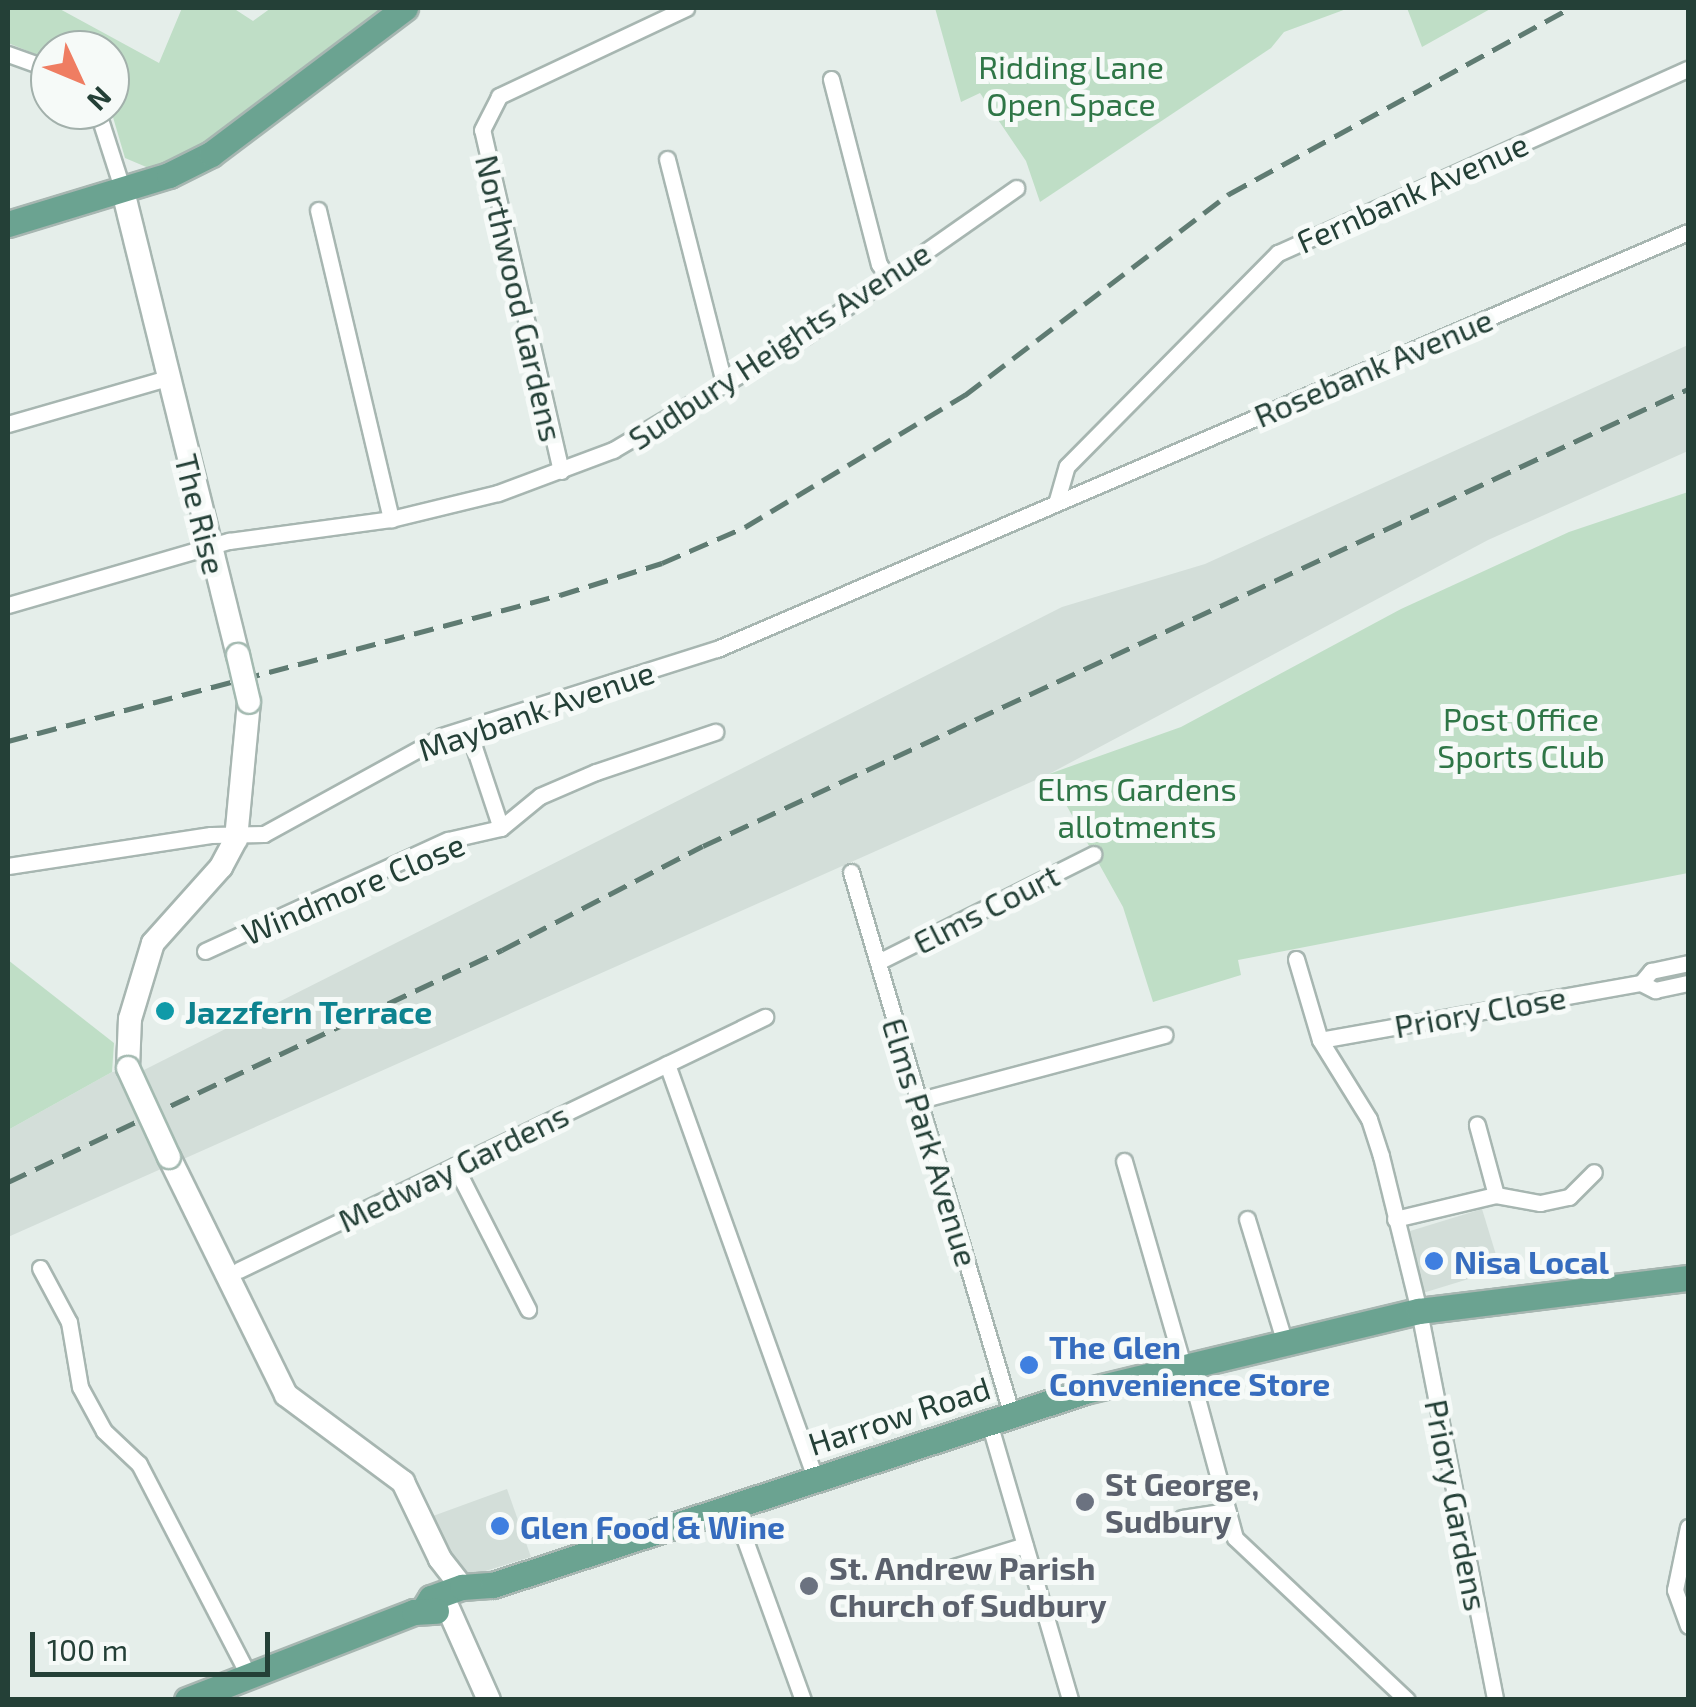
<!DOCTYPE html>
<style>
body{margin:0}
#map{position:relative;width:1696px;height:1707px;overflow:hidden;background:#e5eeea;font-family:"Exo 2",sans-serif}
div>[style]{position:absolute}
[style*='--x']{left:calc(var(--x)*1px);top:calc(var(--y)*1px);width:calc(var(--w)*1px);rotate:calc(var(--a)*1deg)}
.built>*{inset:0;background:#d3ded9;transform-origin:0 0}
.green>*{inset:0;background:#bfdec6}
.roads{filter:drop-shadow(2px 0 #a7b6b1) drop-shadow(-2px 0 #a7b6b1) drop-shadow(0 2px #a7b6b1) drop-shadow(0 -2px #a7b6b1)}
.street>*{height:15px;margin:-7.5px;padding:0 7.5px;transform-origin:7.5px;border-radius:7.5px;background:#fff}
.secondary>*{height:22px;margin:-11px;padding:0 11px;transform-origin:11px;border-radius:11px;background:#fff}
.primary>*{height:25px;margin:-12.5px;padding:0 12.5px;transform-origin:12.5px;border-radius:12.5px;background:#6ba391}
.rail>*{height:5px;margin-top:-2.5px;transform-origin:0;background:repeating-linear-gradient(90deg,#5f7b72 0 20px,transparent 0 30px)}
.bridges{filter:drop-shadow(2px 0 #a4bab1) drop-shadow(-2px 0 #a4bab1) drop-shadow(0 2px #a4bab1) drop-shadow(0 -2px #a4bab1)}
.secondary-bridge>*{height:22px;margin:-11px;padding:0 11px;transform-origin:11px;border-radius:11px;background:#fff}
.dots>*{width:28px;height:28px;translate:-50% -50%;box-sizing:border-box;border:5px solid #f6faf8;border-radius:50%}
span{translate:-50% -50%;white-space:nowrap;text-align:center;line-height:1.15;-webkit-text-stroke:10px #f6faf8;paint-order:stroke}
.park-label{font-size:32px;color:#2f7647}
.street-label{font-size:32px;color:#244037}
.culture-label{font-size:32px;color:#0d838f;font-weight:700}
.left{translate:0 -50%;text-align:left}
.shop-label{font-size:32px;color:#366cbe;font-weight:700}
.worship-label{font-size:32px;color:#5b616d;font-weight:700}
.frame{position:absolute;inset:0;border:10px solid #244037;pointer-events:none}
.north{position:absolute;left:30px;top:30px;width:100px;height:100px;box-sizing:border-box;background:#f6faf8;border:2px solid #a2b0ab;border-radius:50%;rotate:134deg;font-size:28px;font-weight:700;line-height:40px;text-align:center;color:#244037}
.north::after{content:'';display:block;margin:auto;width:35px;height:45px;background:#ef7d62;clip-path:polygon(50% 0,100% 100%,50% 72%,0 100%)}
.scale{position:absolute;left:30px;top:1632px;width:240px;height:45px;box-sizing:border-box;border:5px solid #244037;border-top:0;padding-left:12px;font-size:30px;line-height:35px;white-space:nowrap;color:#244037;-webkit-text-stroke:8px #f6faf8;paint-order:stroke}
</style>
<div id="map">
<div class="built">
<div style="clip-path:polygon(1688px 345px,1688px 451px,1488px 540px,1049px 774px,8px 1237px,8px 1130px,112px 1072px,144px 1070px,1062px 607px,1205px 564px)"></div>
<div style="left:1482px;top:1209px;width:63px;height:82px;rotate:73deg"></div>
<div style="clip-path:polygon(507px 1489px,531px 1557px,469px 1576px,461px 1573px,433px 1516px)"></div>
</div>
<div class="green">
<div style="clip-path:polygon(8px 8px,58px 8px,159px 63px,182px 8px,233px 8px,253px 21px,271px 8px,383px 8px,196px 150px,151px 169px,125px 158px,110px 107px,110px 50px,50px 50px,50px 60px,8px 43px)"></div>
<div style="clip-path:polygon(935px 8px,1349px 8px,1284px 32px,1271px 48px,1040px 202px,1026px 161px,980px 93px,961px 102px)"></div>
<div style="clip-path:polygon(1407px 8px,1492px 8px,1422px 47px)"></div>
<div style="clip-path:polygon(1688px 492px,1688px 873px,1238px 960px,1241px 975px,1153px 1002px,1123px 907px,1049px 774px,1181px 727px,1401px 609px,1569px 532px)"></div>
<div style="clip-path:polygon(8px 960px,114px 1043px,112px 1072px,8px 1130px)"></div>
</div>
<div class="roads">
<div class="street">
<div style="--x:8;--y:54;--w:45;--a:19.7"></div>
<div style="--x:831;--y:79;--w:191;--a:75.5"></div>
<div style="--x:879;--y:264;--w:17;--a:57"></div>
<div style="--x:97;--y:110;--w:85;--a:72.2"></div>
<div style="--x:667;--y:159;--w:235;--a:75.7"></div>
<div style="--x:318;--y:210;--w:318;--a:76.7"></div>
<div style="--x:8;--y:424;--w:166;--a:-16.1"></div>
<div style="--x:561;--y:471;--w:350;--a:-103"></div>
<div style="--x:482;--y:130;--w:38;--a:-63"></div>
<div style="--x:499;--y:96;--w:207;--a:-25.2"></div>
<div style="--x:1057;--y:500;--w:35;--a:-74"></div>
<div style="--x:1067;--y:466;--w:300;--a:-45.3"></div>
<div style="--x:1278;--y:253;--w:449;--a:-24.2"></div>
<div style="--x:8;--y:605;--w:230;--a:-16.2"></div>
<div style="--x:229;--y:541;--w:163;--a:-7.7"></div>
<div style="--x:391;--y:519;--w:110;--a:-13.7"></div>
<div style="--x:498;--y:493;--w:123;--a:-20.5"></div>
<div style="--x:613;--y:450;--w:223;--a:-30.7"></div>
<div style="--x:805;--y:336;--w:258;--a:-35"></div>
<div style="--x:468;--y:729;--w:104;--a:71.6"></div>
<div style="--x:8;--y:866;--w:205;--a:-8.7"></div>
<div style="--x:211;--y:835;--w:53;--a:-1.1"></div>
<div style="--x:264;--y:834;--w:203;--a:-28.8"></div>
<div style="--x:442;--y:736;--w:288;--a:-17.6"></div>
<div style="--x:717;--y:649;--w:1057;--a:-23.24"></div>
<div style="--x:851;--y:872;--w:563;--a:73.5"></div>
<div style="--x:205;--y:951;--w:267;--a:-24.6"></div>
<div style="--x:448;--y:840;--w:54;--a:-12.8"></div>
<div style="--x:501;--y:828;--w:50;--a:-39.4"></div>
<div style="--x:540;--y:796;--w:61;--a:-23.2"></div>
<div style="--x:596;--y:772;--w:126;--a:-18.6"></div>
<div style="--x:1296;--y:959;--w:84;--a:73.5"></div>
<div style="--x:1320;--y:1040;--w:93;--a:58.2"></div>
<div style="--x:1369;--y:1119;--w:39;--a:72"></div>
<div style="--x:1381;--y:1156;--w:160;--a:76.2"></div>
<div style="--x:1419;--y:1311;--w:396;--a:78.9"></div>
<div style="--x:878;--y:962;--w:241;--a:-26.6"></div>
<div style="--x:1641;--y:983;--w:16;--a:-50"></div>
<div style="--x:1651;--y:971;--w:38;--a:-12"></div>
<div style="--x:1320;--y:1040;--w:326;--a:-10.1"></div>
<div style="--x:1641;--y:983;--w:16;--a:27"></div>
<div style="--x:1655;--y:990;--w:34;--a:-12"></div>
<div style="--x:667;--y:1064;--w:439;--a:70.3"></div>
<div style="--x:920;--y:1100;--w:253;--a:-14.9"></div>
<div style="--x:1124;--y:1161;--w:213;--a:73.9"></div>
<div style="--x:455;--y:1166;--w:161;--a:63"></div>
<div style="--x:1496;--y:1195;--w:45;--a:10.3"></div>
<div style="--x:1540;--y:1203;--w:30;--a:-12"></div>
<div style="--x:1569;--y:1197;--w:35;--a:-45"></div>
<div style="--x:1247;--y:1219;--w:127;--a:73"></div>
<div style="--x:1395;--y:1219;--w:104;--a:-13.4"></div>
<div style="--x:1496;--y:1195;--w:73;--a:-105.2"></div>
<div style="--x:40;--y:1268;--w:61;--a:61.8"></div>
<div style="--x:69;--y:1322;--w:66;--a:80.4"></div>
<div style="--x:80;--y:1387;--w:50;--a:61.4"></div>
<div style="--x:104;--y:1431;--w:48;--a:43.3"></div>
<div style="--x:139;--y:1464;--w:237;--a:62.6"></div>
<div style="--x:239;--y:1270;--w:584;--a:-25.69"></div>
<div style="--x:1188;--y:1365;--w:179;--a:74.8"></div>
<div style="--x:1235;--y:1538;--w:236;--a:43.3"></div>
<div style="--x:988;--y:1419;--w:293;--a:73.7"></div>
<div style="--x:732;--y:1504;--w:208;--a:70.1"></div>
<div style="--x:1182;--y:1518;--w:46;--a:-8.8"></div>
<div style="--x:1688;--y:1527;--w:64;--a:101.7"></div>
<div style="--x:1675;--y:1590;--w:38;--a:70"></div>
<div style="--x:954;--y:1567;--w:74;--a:-17.2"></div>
</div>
<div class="secondary">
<div style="--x:123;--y:191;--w:478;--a:76.1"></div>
<div style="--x:128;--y:1068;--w:49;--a:-87.7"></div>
<div style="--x:130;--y:1019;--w:79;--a:-73.2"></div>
<div style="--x:153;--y:943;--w:102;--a:-48.2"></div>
<div style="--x:221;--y:867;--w:32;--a:-62"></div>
<div style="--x:236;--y:839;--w:138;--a:-84.6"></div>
<div style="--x:169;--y:1157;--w:265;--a:63.8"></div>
<div style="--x:286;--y:1395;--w:146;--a:36.6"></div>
<div style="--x:403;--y:1482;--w:85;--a:64.3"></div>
<div style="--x:440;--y:1559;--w:36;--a:52"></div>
<div style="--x:448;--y:1608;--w:101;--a:66"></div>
</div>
<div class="primary">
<div style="--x:8;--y:224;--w:168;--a:-16.9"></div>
<div style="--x:169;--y:175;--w:47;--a:-26.6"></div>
<div style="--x:211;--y:154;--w:243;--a:-37"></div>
<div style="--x:424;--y:1609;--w:13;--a:-58"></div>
<div style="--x:431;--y:1598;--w:33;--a:-20"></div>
<div style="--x:462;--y:1587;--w:31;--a:-4"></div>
<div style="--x:493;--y:1585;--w:623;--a:-18.14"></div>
<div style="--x:1085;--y:1391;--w:343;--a:-13.5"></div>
<div style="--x:1419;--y:1311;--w:271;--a:-7"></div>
<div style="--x:187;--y:1700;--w:243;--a:-21.2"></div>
<div style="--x:414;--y:1612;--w:22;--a:-3"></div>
</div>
</div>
<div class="rail">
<div style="--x:8;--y:741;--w:571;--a:-14.82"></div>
<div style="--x:560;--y:595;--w:107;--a:-17.4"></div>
<div style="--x:662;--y:563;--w:90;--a:-23.4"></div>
<div style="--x:745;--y:527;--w:257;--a:-31"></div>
<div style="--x:965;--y:395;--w:332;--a:-37.3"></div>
<div style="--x:1229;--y:194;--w:388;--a:-28.6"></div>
<div style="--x:8;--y:1182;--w:546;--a:-25.16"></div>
<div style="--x:502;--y:950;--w:226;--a:-27.4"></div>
<div style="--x:703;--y:846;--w:1086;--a:-24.89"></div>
</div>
<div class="bridges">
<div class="secondary-bridge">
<div style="--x:238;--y:655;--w:48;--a:76.8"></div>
<div style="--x:128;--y:1068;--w:98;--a:65.3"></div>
</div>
</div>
<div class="dots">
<div style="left:165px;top:1011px;background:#0f9aa8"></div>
<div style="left:1434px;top:1261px;background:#3f7fe0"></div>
<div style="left:1029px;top:1365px;background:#3f7fe0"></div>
<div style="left:1085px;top:1502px;background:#6b7280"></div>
<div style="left:500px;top:1526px;background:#3f7fe0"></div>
<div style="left:809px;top:1586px;background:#6b7280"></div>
</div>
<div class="park-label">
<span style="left:1071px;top:85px">Ridding Lane<br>Open Space</span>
<span style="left:1521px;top:737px">Post Office<br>Sports Club</span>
<span style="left:1137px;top:807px">Elms Gardens<br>allotments</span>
</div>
<div class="street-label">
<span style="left:1412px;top:192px;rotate:-24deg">Fernbank Avenue</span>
<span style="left:520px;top:298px;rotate:77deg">Northwood Gardens</span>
<span style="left:779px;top:345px;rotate:-33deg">Sudbury Heights Avenue</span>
<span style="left:1373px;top:367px;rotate:-23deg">Rosebank Avenue</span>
<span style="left:201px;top:514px;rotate:76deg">The Rise</span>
<span style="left:536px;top:710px;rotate:-19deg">Maybank Avenue</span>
<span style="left:353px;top:888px;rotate:-23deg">Windmore Close</span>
<span style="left:986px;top:908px;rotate:-27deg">Elms Court</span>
<span style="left:1480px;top:1011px;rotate:-10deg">Priory Close</span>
<span style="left:931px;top:1142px;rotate:73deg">Elms Park Avenue</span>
<span style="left:453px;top:1167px;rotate:-26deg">Medway Gardens</span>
<span style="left:899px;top:1415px;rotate:-18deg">Harrow Road</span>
<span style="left:1457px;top:1505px;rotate:79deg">Priory Gardens</span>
</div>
<div class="culture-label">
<span class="left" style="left:185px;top:1011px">Jazzfern Terrace</span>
</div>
<div class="shop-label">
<span class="left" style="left:1454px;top:1261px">Nisa Local</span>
<span class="left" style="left:1049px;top:1365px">The Glen<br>Convenience Store</span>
<span class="left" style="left:520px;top:1526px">Glen Food &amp; Wine</span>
</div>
<div class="worship-label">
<span class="left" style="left:1105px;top:1502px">St George,<br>Sudbury</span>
<span class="left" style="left:829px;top:1586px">St. Andrew Parish<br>Church of Sudbury</span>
</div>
<div class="frame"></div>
<div class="north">N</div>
<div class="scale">100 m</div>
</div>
